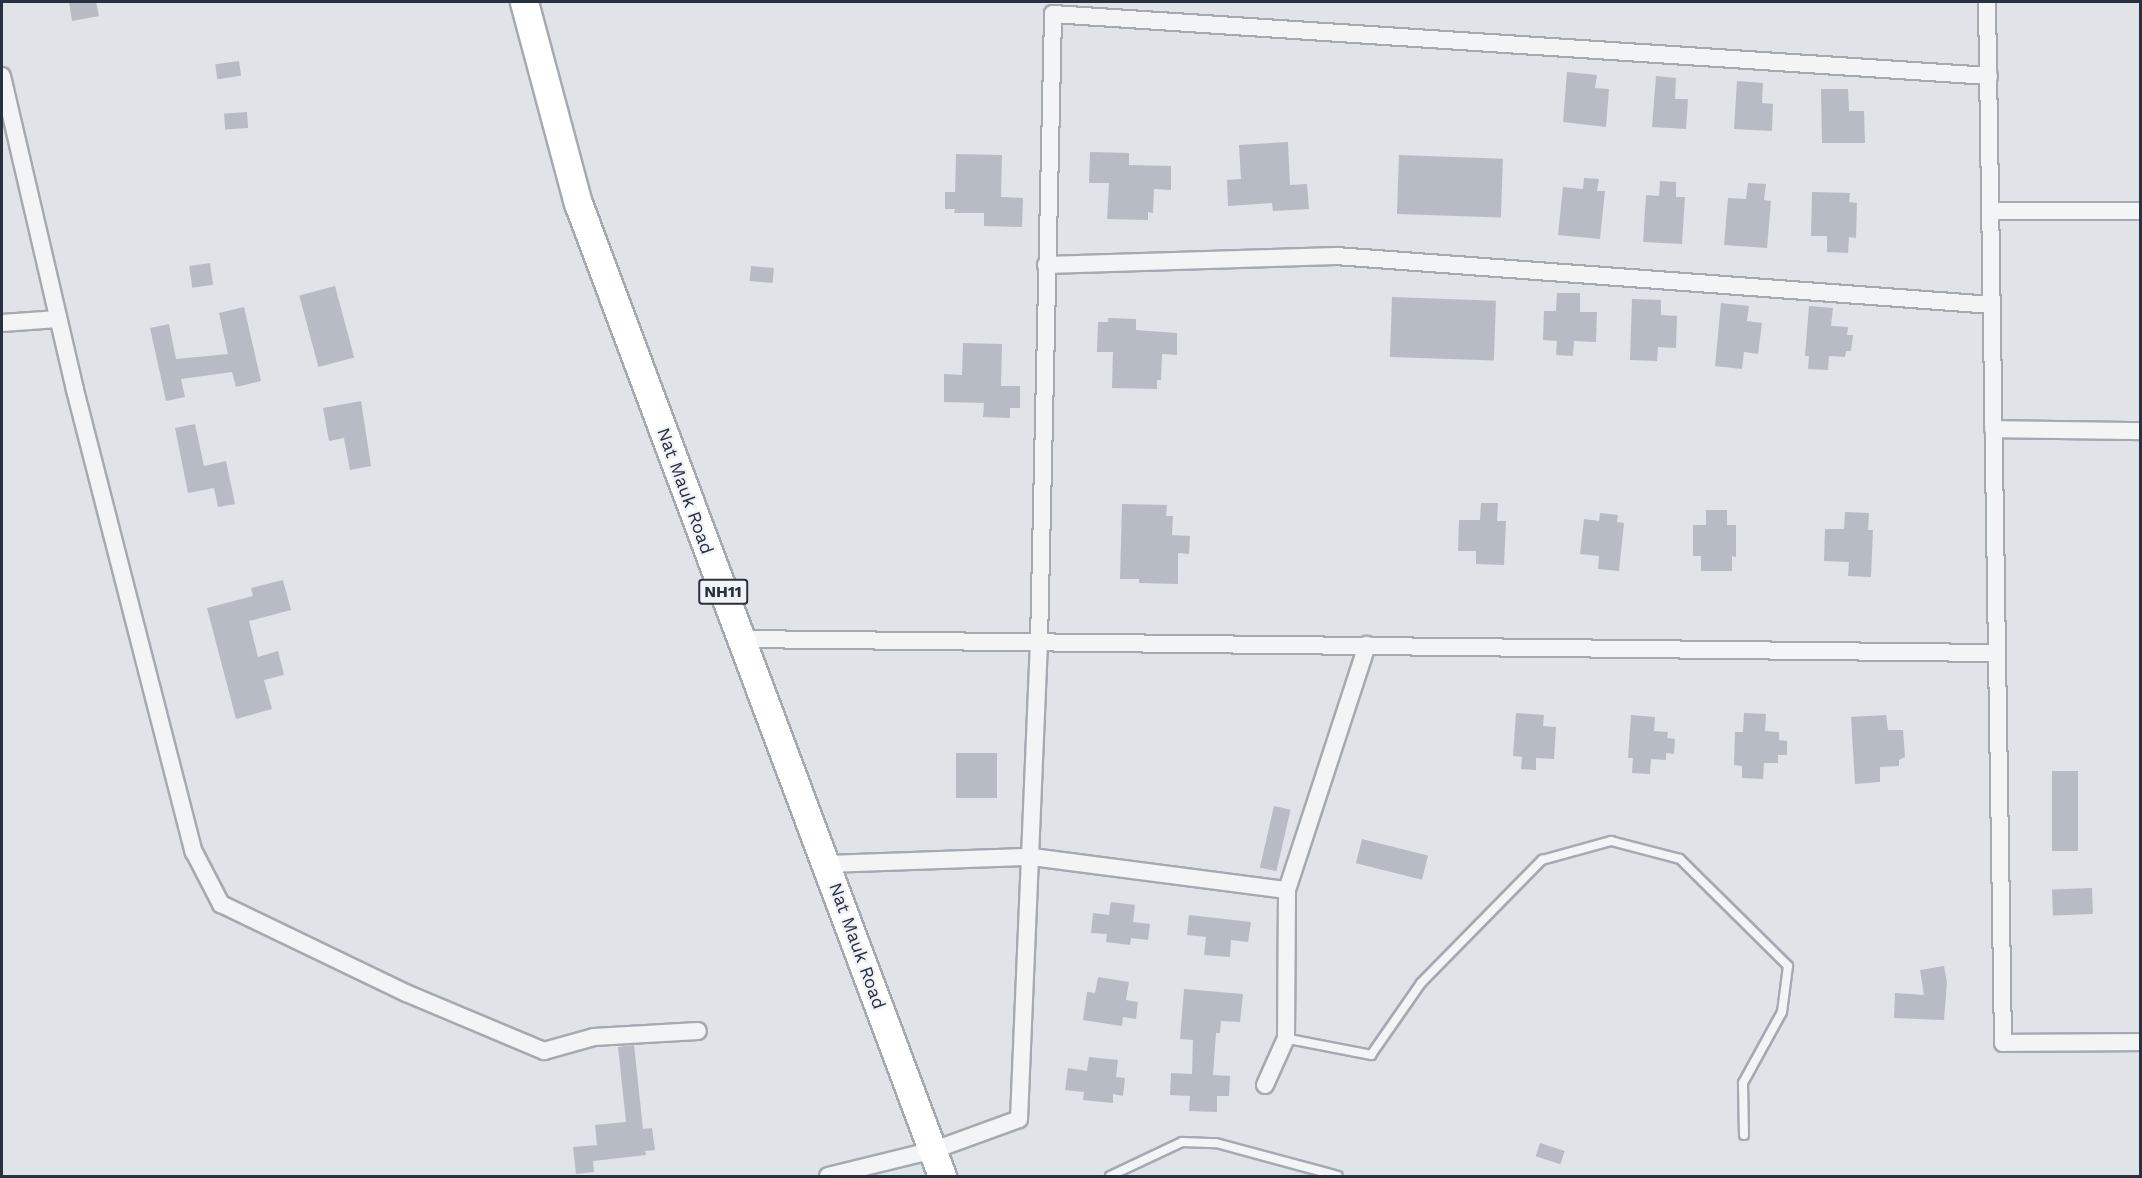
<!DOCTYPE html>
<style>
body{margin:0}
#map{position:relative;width:2142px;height:1178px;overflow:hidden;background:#e0e3e8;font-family:"Work Sans",sans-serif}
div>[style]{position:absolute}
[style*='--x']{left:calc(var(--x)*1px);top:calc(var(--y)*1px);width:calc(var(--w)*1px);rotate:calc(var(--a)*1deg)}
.building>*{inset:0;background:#b7bcc4;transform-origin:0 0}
.roads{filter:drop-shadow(2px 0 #a5aab2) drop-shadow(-2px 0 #a5aab2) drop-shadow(0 2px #a5aab2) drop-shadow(0 -2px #a5aab2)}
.service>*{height:8px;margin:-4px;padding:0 4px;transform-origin:4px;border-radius:4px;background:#f2f4f6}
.minor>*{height:16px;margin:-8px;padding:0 8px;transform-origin:8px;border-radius:8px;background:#f2f4f6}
.trunk>*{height:27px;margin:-13.5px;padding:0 13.5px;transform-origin:13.5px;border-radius:13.5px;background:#fff}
span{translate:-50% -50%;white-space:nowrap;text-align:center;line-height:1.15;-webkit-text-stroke:4.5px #eff2f6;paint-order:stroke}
.shield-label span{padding:2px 4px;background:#eff2f6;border:2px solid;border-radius:4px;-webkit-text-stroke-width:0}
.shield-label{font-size:16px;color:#29313e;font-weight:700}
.street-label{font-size:18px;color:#29313e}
.frame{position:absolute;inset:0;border:3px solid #29313e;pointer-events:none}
</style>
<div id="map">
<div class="building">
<div style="clip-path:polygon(69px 2px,96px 2px,99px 16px,72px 21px)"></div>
<div style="left:239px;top:61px;width:15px;height:24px;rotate:82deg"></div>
<div style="clip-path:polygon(1567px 72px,1597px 75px,1595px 88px,1609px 89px,1606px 127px,1563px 122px)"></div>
<div style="clip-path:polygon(1656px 76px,1676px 78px,1675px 99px,1688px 99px,1686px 129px,1652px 127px)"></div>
<div style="clip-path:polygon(1737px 81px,1763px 83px,1762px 103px,1773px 104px,1772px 131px,1734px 129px)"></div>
<div style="clip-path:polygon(1821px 89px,1848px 89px,1849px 111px,1864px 111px,1865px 143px,1822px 143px)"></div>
<div style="left:247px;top:112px;width:16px;height:23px;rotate:86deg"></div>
<div style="clip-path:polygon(1288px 142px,1290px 185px,1307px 184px,1309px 209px,1273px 211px,1272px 203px,1228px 206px,1227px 180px,1241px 179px,1239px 145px)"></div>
<div style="clip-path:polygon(1090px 152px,1129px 153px,1129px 165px,1171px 166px,1171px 190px,1154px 189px,1153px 213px,1148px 212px,1148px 220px,1107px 219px,1109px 183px,1089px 183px)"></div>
<div style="clip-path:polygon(956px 154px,1002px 155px,1001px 197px,1023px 198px,1022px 227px,984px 226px,984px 213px,954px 213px,955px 209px,945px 209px,945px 192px,955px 192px)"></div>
<div style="left:1399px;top:155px;width:104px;height:59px;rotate:2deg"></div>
<div style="clip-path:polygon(1584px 178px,1599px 179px,1597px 191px,1605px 191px,1600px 239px,1558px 235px,1563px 187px,1583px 189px)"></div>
<div style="clip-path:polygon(1660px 181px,1676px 182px,1676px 197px,1685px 197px,1682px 244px,1643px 242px,1646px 195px,1659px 196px)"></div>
<div style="clip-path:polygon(1748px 183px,1766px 184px,1764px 200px,1771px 201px,1767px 248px,1724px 245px,1728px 198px,1746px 199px)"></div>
<div style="clip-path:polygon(1812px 192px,1850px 193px,1849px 202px,1857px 203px,1856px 238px,1849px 237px,1848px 253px,1827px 252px,1827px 236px,1811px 236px)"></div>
<div style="left:210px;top:263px;width:22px;height:21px;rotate:82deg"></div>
<div style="left:751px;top:266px;width:23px;height:15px;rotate:5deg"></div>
<div style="left:335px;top:286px;width:74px;height:37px;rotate:75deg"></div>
<div style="clip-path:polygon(1557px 293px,1580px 293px,1580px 312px,1597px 312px,1596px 342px,1574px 341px,1573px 356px,1556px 355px,1557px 341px,1543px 340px,1544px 311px,1556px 311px)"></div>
<div style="left:1392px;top:297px;width:104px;height:60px;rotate:2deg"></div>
<div style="clip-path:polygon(1632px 299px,1661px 300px,1661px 315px,1677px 316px,1676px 348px,1658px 347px,1657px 361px,1630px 360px)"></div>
<div style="clip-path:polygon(1721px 303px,1749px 306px,1747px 321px,1762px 323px,1758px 354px,1744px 352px,1742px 369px,1715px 366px)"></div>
<div style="clip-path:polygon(1809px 306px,1833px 308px,1831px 326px,1848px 327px,1847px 335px,1853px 335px,1851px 351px,1846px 351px,1845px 357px,1829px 356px,1828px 370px,1808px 369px,1809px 356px,1805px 356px)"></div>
<div style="clip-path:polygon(244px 307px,261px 381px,236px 387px,232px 372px,181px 379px,185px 397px,166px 401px,150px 328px,169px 324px,176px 359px,228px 354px,219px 313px)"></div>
<div style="clip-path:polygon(1108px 318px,1136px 319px,1136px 330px,1177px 333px,1177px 355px,1162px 354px,1161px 380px,1157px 380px,1157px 389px,1112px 388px,1113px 352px,1097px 352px,1098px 322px,1108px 322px)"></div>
<div style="clip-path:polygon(963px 343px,1002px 344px,1001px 386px,1020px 386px,1020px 408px,1010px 408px,1010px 418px,983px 417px,984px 403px,944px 402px,944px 374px,962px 375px)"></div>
<div style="clip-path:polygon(361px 401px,371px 466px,350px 470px,344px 438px,329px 441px,323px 408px)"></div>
<div style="clip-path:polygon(195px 424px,204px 466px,226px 461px,235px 504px,218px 507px,214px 488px,188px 493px,175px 428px)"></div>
<div style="clip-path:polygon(1481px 503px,1498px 503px,1497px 521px,1506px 521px,1504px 565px,1476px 564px,1476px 551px,1458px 551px,1459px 520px,1480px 520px)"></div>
<div style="clip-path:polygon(1122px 504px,1167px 505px,1166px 516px,1173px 516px,1172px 535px,1190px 536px,1189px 554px,1178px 553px,1178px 584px,1139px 583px,1139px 579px,1120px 579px)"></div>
<div style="clip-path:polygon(1706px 510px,1727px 510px,1727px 525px,1736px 525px,1736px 557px,1732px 556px,1732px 571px,1701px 571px,1701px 556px,1693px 556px,1693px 525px,1706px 525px)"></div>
<div style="clip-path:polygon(1845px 512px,1869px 513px,1868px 530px,1873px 530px,1871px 577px,1848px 576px,1849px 562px,1824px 561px,1825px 529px,1844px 529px)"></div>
<div style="clip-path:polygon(1600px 513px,1618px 515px,1617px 522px,1624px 523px,1619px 571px,1598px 569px,1599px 556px,1580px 554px,1584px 519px,1599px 521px)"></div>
<div style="clip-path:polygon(283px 580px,291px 610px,249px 621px,258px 657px,278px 651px,284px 675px,264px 680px,272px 709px,236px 719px,207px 608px,253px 596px,251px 588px)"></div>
<div style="clip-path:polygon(1516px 713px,1544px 715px,1543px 726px,1556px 727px,1554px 759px,1536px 758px,1536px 770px,1521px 769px,1522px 757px,1513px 756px)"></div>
<div style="clip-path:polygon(1744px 713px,1766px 714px,1765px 731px,1779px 732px,1779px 740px,1787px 741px,1787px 755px,1778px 755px,1778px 763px,1764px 763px,1763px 779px,1742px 778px,1742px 766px,1734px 765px,1735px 732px,1743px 732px)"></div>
<div style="clip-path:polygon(1631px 715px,1655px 717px,1654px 731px,1668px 732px,1667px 738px,1675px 739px,1674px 754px,1666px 753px,1666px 760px,1651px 759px,1650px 774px,1632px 773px,1633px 758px,1628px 758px)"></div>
<div style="clip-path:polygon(1886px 715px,1888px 730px,1903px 730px,1905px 757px,1899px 760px,1899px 766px,1880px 767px,1880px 782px,1855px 784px,1851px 717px)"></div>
<div style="left:956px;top:753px;width:41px;height:45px"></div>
<div style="left:2052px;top:771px;width:26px;height:80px"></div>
<div style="left:1274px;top:806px;width:17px;height:63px;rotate:13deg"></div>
<div style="left:1362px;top:839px;width:68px;height:25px;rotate:14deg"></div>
<div style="left:2092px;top:888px;width:26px;height:40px;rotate:88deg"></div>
<div style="clip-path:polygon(1111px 902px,1135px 905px,1133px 922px,1150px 924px,1148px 940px,1131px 938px,1130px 945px,1106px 942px,1107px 934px,1091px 933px,1093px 913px,1109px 915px)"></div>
<div style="clip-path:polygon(1189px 915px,1251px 922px,1248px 942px,1231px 940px,1230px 957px,1204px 955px,1206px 937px,1187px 935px)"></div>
<div style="clip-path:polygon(1944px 966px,1947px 982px,1944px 1020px,1894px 1018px,1895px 993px,1924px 995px,1920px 970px)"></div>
<div style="clip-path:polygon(1098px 977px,1129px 982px,1126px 1000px,1138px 1002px,1136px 1019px,1123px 1017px,1122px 1026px,1083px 1020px,1087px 992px,1095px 993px)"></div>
<div style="clip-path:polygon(1184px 989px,1243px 994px,1240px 1022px,1221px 1021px,1220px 1033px,1216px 1033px,1213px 1075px,1230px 1076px,1229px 1096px,1217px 1096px,1217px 1112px,1189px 1111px,1190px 1096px,1170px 1095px,1171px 1073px,1192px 1074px,1193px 1040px,1180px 1039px)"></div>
<div style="clip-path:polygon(634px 1045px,643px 1129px,652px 1128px,655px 1150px,645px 1151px,646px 1155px,593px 1161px,594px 1172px,576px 1174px,573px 1147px,597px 1145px,595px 1125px,626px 1122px,618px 1047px)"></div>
<div style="clip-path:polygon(1089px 1057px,1118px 1060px,1116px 1077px,1125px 1078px,1123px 1096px,1113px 1094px,1113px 1103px,1083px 1100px,1084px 1092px,1065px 1090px,1068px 1068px,1087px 1071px)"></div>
<div style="left:1540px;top:1143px;width:26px;height:14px;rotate:18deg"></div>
</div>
<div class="roads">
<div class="service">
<div style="--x:1289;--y:1039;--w:84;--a:11"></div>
<div style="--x:1371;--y:1055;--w:88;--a:-55.2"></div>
<div style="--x:1421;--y:983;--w:173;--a:-45.5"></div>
<div style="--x:1542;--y:860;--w:72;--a:-15.4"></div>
<div style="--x:1611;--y:841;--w:71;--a:14.6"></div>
<div style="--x:1680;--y:859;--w:152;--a:44.7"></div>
<div style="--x:1788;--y:966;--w:46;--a:97.4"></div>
<div style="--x:1782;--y:1012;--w:81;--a:118.8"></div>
<div style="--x:1743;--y:1083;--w:52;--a:88.9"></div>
<div style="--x:1110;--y:1176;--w:80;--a:-25.3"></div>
<div style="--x:1182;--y:1142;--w:34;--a:2"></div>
<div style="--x:1216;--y:1143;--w:126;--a:15.1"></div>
</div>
<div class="minor">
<div style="--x:1987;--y:2;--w:1041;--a:89.12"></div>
<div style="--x:2003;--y:1043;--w:137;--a:-0.4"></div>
<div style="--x:2;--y:76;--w:322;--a:76.9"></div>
<div style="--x:75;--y:390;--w:477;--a:75.6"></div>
<div style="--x:194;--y:852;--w:59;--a:62.6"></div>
<div style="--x:221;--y:904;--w:205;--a:25.7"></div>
<div style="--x:406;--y:993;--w:150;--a:22.8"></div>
<div style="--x:544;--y:1051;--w:52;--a:-15.6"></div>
<div style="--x:594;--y:1037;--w:104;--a:-3.3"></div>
<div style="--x:1992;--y:211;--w:148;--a:0"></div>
<div style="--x:1046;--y:265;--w:290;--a:-1.8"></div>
<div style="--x:1336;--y:256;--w:658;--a:4.27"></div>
<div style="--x:2;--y:323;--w:56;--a:-4.1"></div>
<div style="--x:1993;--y:429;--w:147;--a:0.8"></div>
<div style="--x:740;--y:639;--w:1257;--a:0.64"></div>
<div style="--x:827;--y:864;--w:205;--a:-2"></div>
<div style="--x:1032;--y:857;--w:257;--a:7.4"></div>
<div style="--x:1265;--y:1085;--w:51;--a:-65.9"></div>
<div style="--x:1286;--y:1038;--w:148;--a:-89.6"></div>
<div style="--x:1287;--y:890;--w:258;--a:-71.9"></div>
<div style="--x:828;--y:1176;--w:109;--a:-13.8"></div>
<div style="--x:934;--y:1150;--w:90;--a:-20"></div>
<div style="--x:1019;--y:1119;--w:477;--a:-87.6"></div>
<div style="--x:1039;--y:642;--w:628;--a:-88.72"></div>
<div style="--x:1053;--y:14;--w:938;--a:3.79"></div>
</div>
<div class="trunk">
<div style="--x:524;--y:2;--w:208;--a:75"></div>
<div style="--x:578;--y:203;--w:1039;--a:69.49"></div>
</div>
</div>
<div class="shield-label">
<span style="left:723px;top:592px">NH11</span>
</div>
<div class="street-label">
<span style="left:685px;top:491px;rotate:70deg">Nat Mauk Road</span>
<span style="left:857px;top:946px;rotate:70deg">Nat Mauk Road</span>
</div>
<div class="frame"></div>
</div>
